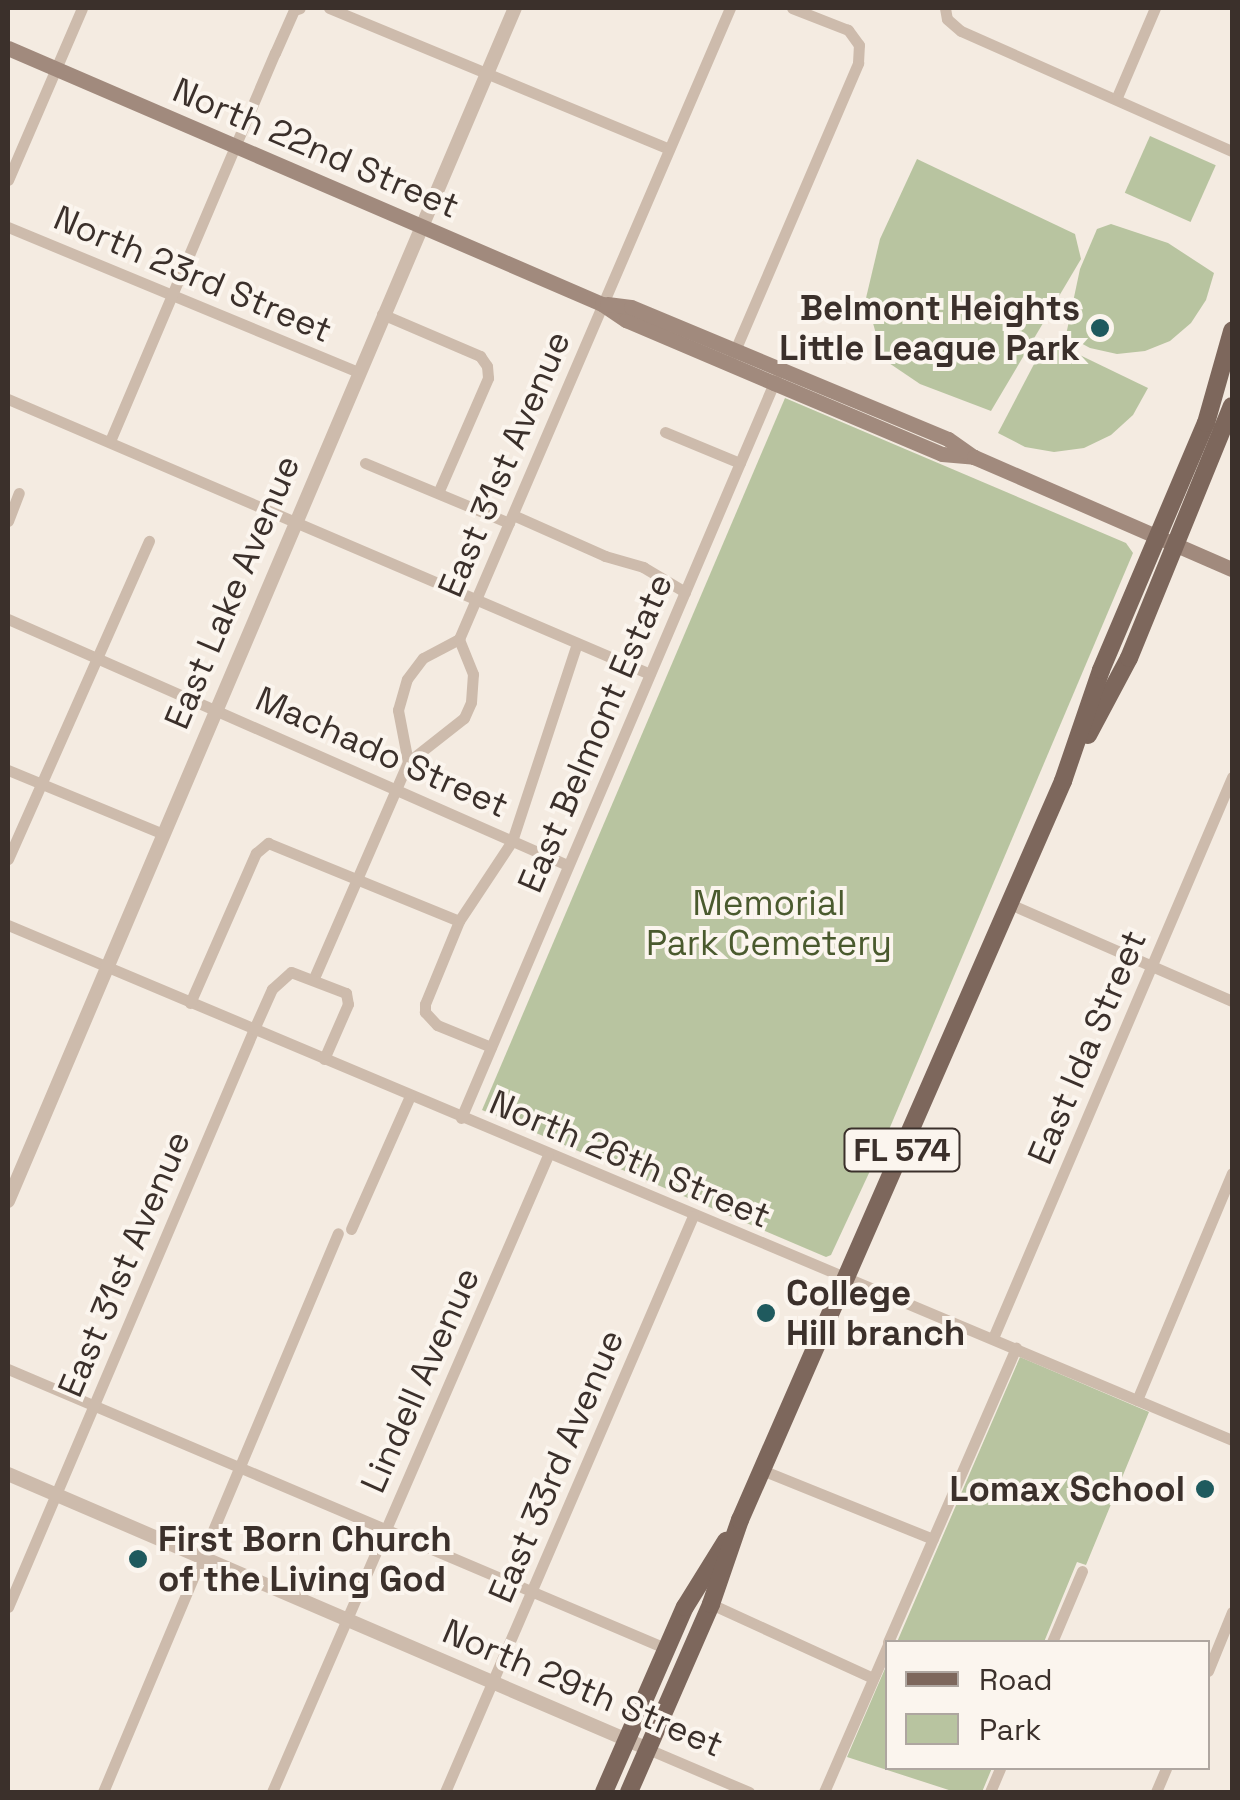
<!DOCTYPE html>
<style>
body{margin:0}
#map{position:relative;width:1240px;height:1800px;overflow:hidden;background:#f4ebe1;font-family:"Space Grotesk",sans-serif}
div>[style]{position:absolute}
[style*='--x']{left:calc(var(--x)*1px);top:calc(var(--y)*1px);width:calc(var(--w)*1px);rotate:calc(var(--a)*1deg)}
.green>*{inset:0;background:#b8c4a0;transform-origin:0 0}
.minor>*{height:11px;margin:-5.5px;padding:0 5.5px;transform-origin:5.5px;border-radius:5.5px;background:#cdbbac}
.tertiary>*{height:14px;margin:-7px;padding:0 7px;transform-origin:7px;border-radius:7px;background:#cdbbac}
.secondary>*{height:15px;margin:-7.5px;padding:0 7.5px;transform-origin:7.5px;border-radius:7.5px;background:#a18a7d}
.primary>*{height:18px;margin:-9px;padding:0 9px;transform-origin:9px;border-radius:9px;background:#7d675c}
.dots>*{width:28px;height:28px;translate:-50% -50%;box-sizing:border-box;border:5px solid #fbf5ee;border-radius:50%}
span{translate:-50% -50%;white-space:nowrap;text-align:center;line-height:1.15;-webkit-text-stroke:8px #fbf5ee;paint-order:stroke}
.shield-label span{padding:2px 8px;background:#fbf5ee;border:2px solid;border-radius:8px;-webkit-text-stroke-width:0}
.shield-label{font-size:32px;color:#3b302b;font-weight:700}
.street-label{font-size:35px;color:#3b302b}
.poi-label{font-size:35px;color:#3b302b;font-weight:700}
.right{translate:-100% -50%;text-align:right}
.left{translate:0 -50%;text-align:left}
.park-label{font-size:35px;color:#4a5a2e}
.frame{position:absolute;inset:0;border:10px solid #3b302b;pointer-events:none}
.legend{position:absolute;left:885px;top:1640px;width:325px;height:130px;box-sizing:border-box;background:#fbf5ee;border:2px solid #aea6a0;margin:0;padding:12px 18px;list-style:none;font-size:30px;color:#3b302b}
.legend li{display:flex;align-items:center;gap:20px;height:50px}
.legend b{width:50px;border:2px solid #aea6a0}
</style>
<div id="map">
<div class="green">
<div style="left:1150px;top:136px;width:72px;height:62px;rotate:24deg"></div>
<div style="clip-path:polygon(917px 159px,1075px 234px,1081px 259px,991px 411px,920px 384px,883px 359px,866px 298px,880px 239px)"></div>
<div style="clip-path:polygon(1111px 224px,1168px 243px,1214px 273px,1206px 300px,1191px 323px,1170px 341px,1145px 351px,1117px 354px,1090px 348px,1066px 335px,1080px 269px,1097px 229px)"></div>
<div style="clip-path:polygon(1059px 345px,1148px 388px,1133px 415px,1111px 435px,1084px 448px,1054px 452px,1025px 447px,998px 433px,1043px 347px)"></div>
<div style="clip-path:polygon(785px 398px,1126px 543px,1133px 553px,888px 1132px,831px 1255px,826px 1257px,482px 1110px)"></div>
<div style="clip-path:polygon(1020px 1357px,1149px 1412px,1086px 1565px,1077px 1562px,1044px 1642px,897px 1642px)"></div>
<div style="clip-path:polygon(887px 1664px,888px 1768px,992px 1768px,982px 1792px,955px 1792px,847px 1757px)"></div>
</div>
<div class="minor">
<div style="--x:329;--y:8;--w:368;--a:22.5"></div>
<div style="--x:945;--y:8;--w:11;--a:80"></div>
<div style="--x:947;--y:19;--w:18;--a:41"></div>
<div style="--x:961;--y:31;--w:296;--a:23.9"></div>
<div style="--x:1117;--y:97;--w:97;--a:-66.9"></div>
<div style="--x:8;--y:180;--w:187;--a:-66.7"></div>
<div style="--x:8;--y:227;--w:379;--a:22.5"></div>
<div style="--x:382;--y:314;--w:107;--a:23.2"></div>
<div style="--x:480;--y:356;--w:12;--a:55"></div>
<div style="--x:487;--y:366;--w:12;--a:85"></div>
<div style="--x:488;--y:378;--w:125;--a:113.5"></div>
<div style="--x:733;--y:355;--w:318;--a:-66.8"></div>
<div style="--x:858;--y:63;--w:18;--a:-87"></div>
<div style="--x:859;--y:45;--w:19;--a:-126"></div>
<div style="--x:848;--y:30;--w:60;--a:-158.6"></div>
<div style="--x:8;--y:399;--w:698;--a:23.19"></div>
<div style="--x:665;--y:432;--w:81;--a:22.5"></div>
<div style="--x:110;--y:441;--w:422;--a:-67"></div>
<div style="--x:275;--y:53;--w:47;--a:-66.2"></div>
<div style="--x:294;--y:10;--w:6;--a:-18"></div>
<div style="--x:365;--y:463;--w:156;--a:22.6"></div>
<div style="--x:513;--y:515;--w:101;--a:24"></div>
<div style="--x:605;--y:556;--w:40;--a:16"></div>
<div style="--x:643;--y:567;--w:49;--a:30.8"></div>
<div style="--x:8;--y:521;--w:30;--a:-69"></div>
<div style="--x:8;--y:619;--w:611;--a:23.75"></div>
<div style="--x:408;--y:762;--w:53;--a:-100.9"></div>
<div style="--x:398;--y:710;--w:32;--a:-74"></div>
<div style="--x:407;--y:679;--w:26;--a:-53"></div>
<div style="--x:423;--y:658;--w:41;--a:-27.8"></div>
<div style="--x:8;--y:770;--w:168;--a:22.4"></div>
<div style="--x:8;--y:859;--w:348;--a:-66.1"></div>
<div style="--x:1010;--y:904;--w:242;--a:23.6"></div>
<div style="--x:8;--y:925;--w:1328;--a:22.82"></div>
<div style="--x:314;--y:978;--w:236;--a:-66.5"></div>
<div style="--x:408;--y:762;--w:71;--a:-38.2"></div>
<div style="--x:464;--y:718;--w:17;--a:-66"></div>
<div style="--x:471;--y:702;--w:28;--a:-86"></div>
<div style="--x:473;--y:674;--w:38;--a:-112"></div>
<div style="--x:459;--y:639;--w:687;--a:-66.76"></div>
<div style="--x:190;--y:1003;--w:164;--a:-66.3"></div>
<div style="--x:256;--y:853;--w:16;--a:-40"></div>
<div style="--x:268;--y:843;--w:206;--a:22.2"></div>
<div style="--x:491;--y:1047;--w:58;--a:-157.8"></div>
<div style="--x:437;--y:1025;--w:18;--a:-133"></div>
<div style="--x:425;--y:1012;--w:8;--a:-90"></div>
<div style="--x:425;--y:1004;--w:90;--a:-67.7"></div>
<div style="--x:459;--y:921;--w:96;--a:-56.5"></div>
<div style="--x:512;--y:841;--w:208;--a:-71.8"></div>
<div style="--x:461;--y:1118;--w:804;--a:-66.94"></div>
<div style="--x:351;--y:1229;--w:145;--a:-66.1"></div>
<div style="--x:993;--y:1338;--w:610;--a:-66.92"></div>
<div style="--x:8;--y:1369;--w:714;--a:23.01"></div>
<div style="--x:1137;--y:1400;--w:246;--a:-67.3"></div>
<div style="--x:762;--y:1470;--w:184;--a:22"></div>
<div style="--x:711;--y:1604;--w:178;--a:24.6"></div>
<div style="--x:8;--y:1607;--w:628;--a:-66.95"></div>
<div style="--x:254;--y:1029;--w:44;--a:-65.8"></div>
<div style="--x:272;--y:989;--w:25;--a:-42"></div>
<div style="--x:291;--y:972;--w:59;--a:20.9"></div>
<div style="--x:346;--y:993;--w:11;--a:80"></div>
<div style="--x:348;--y:1004;--w:60;--a:113.6"></div>
<div style="--x:888;--y:1642;--w:321;--a:-66.5"></div>
<div style="--x:1052;--y:1642;--w:77;--a:-67.1"></div>
<div style="--x:1208;--y:1671;--w:64;--a:-67.9"></div>
<div style="--x:648;--y:1749;--w:110;--a:23.1"></div>
<div style="--x:103;--y:1792;--w:606;--a:-67.2"></div>
<div style="--x:272;--y:1792;--w:694;--a:-66.57"></div>
<div style="--x:445;--y:1792;--w:627;--a:-66.71"></div>
<div style="--x:824;--y:1792;--w:160;--a:-66.5"></div>
<div style="--x:990;--y:1792;--w:26;--a:-67"></div>
<div style="--x:1156;--y:1792;--w:26;--a:-67"></div>
</div>
<div class="tertiary">
<div style="--x:8;--y:1201;--w:1296;--a:-66.98"></div>
<div style="--x:8;--y:1474;--w:697;--a:23.25"></div>
</div>
<div class="secondary">
<div style="--x:8;--y:48;--w:647;--a:23.31"></div>
<div style="--x:602;--y:304;--w:29;--a:34"></div>
<div style="--x:626;--y:320;--w:161;--a:23.1"></div>
<div style="--x:774;--y:383;--w:182;--a:22.9"></div>
<div style="--x:942;--y:454;--w:32;--a:5"></div>
<div style="--x:607;--y:304;--w:24;--a:7"></div>
<div style="--x:631;--y:307;--w:343;--a:22.6"></div>
<div style="--x:948;--y:439;--w:32;--a:35"></div>
<div style="--x:974;--y:457;--w:281;--a:23.5"></div>
</div>
<div class="primary">
<div style="--x:1088;--y:735;--w:87;--a:-62"></div>
<div style="--x:1129;--y:658;--w:272;--a:-67.8"></div>
<div style="--x:604;--y:1792;--w:202;--a:-66.4"></div>
<div style="--x:685;--y:1607;--w:78;--a:-58.2"></div>
<div style="--x:629;--y:1792;--w:205;--a:-66.4"></div>
<div style="--x:711;--y:1604;--w:89;--a:-71"></div>
<div style="--x:740;--y:1520;--w:807;--a:-66.39"></div>
<div style="--x:1063;--y:781;--w:117;--a:-71.1"></div>
<div style="--x:1101;--y:670;--w:268;--a:-67"></div>
<div style="--x:1206;--y:423;--w:96;--a:-74.2"></div>
</div>
<div class="dots">
<div style="left:1100px;top:328px;background:#1f5a5e"></div>
<div style="left:766px;top:1313px;background:#1f5a5e"></div>
<div style="left:1205px;top:1489px;background:#1f5a5e"></div>
<div style="left:138px;top:1559px;background:#1f5a5e"></div>
</div>
<div class="shield-label">
<span style="left:902px;top:1150px">FL 574</span>
</div>
<div class="street-label">
<span style="left:316px;top:148px;rotate:23deg">North 22nd Street</span>
<span style="left:193px;top:274px;rotate:23deg">North 23rd Street</span>
<span style="left:504px;top:464px;rotate:-67deg">East 31st Avenue</span>
<span style="left:232px;top:592px;rotate:-67deg">East Lake Avenue</span>
<span style="left:595px;top:733px;rotate:-67deg">East Belmont Estate</span>
<span style="left:382px;top:752px;rotate:24deg">Machado Street</span>
<span style="left:1087px;top:1047px;rotate:-67deg">East Ida Street</span>
<span style="left:630px;top:1159px;rotate:23deg">North 26th Street</span>
<span style="left:124px;top:1264px;rotate:-67deg">East 31st Avenue</span>
<span style="left:420px;top:1380px;rotate:-66deg">Lindell Avenue</span>
<span style="left:556px;top:1466px;rotate:-67deg">East 33rd Avenue</span>
<span style="left:583px;top:1688px;rotate:23deg">North 29th Street</span>
</div>
<div class="poi-label">
<span class="right" style="left:1080px;top:328px">Belmont Heights<br>Little League Park</span>
<span class="left" style="left:786px;top:1313px">College<br>Hill branch</span>
<span class="right" style="left:1185px;top:1489px">Lomax School</span>
<span class="left" style="left:158px;top:1559px">First Born Church<br>of the Living God</span>
</div>
<div class="park-label">
<span style="left:769px;top:923px">Memorial<br>Park Cemetery</span>
</div>
<div class="frame"></div>
<ul class="legend">
<li><b style="height:12px;background:#7d675c"></b>Road</li>
<li><b style="height:28px;background:#b8c4a0"></b>Park</li>
</ul>
</div>
